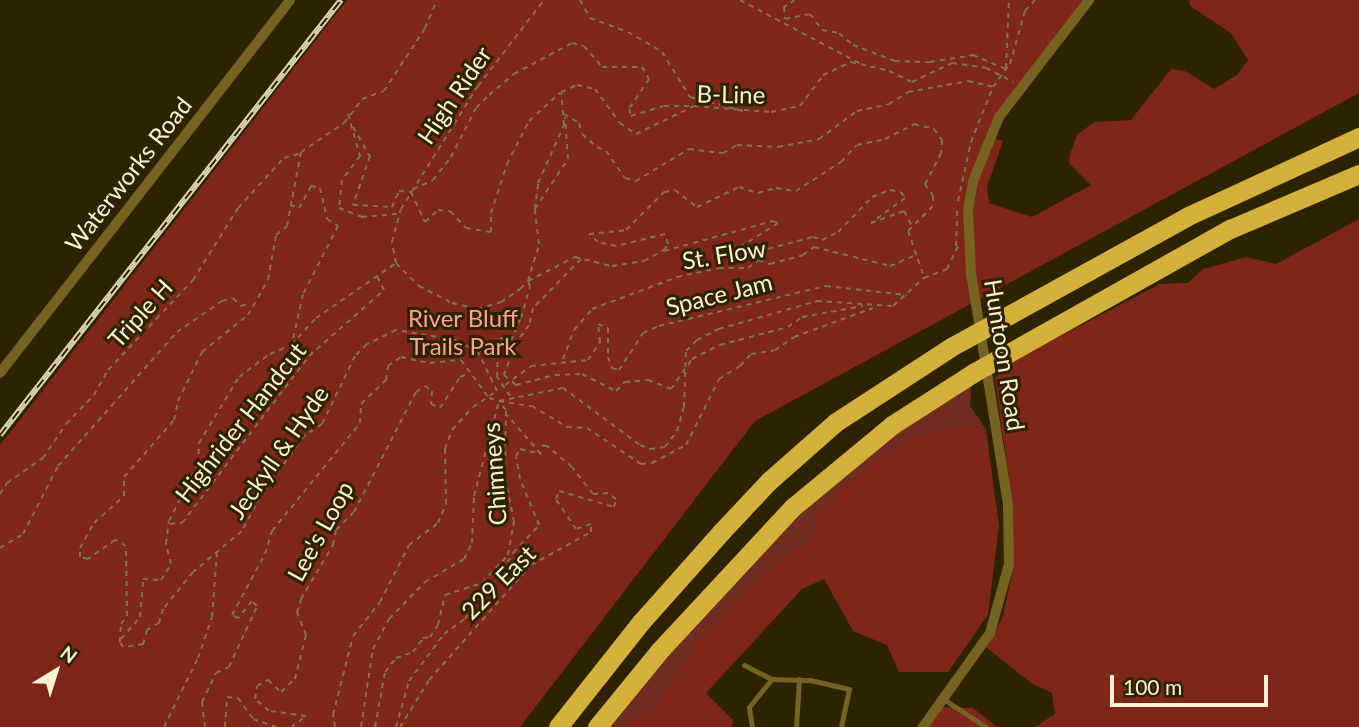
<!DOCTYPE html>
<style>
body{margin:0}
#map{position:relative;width:1359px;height:727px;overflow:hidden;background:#2d2301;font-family:Lato,sans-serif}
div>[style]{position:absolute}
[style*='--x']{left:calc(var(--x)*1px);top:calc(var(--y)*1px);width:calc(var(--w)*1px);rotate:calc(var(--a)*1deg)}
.green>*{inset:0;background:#702c20}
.forest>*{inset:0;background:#7e2617}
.path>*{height:2px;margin-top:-1px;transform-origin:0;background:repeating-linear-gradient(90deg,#7f7554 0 5px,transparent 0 10px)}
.lane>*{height:5px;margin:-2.5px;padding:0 2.5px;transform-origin:2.5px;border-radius:2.5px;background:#766221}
.street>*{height:10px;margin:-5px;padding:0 5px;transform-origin:5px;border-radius:5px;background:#766221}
.highway>*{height:19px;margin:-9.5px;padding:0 9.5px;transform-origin:9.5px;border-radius:9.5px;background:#d4b13b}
.rail>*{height:6px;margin-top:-3px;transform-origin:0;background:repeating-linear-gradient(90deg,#2d2301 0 10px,#e0d6b5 0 20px);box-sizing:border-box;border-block:2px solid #e0d6b5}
span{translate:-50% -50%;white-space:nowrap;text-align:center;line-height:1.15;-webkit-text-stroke:6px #2d2301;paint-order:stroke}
.street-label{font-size:24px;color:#fcf2d2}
.park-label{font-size:24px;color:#fda390}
.north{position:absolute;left:21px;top:636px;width:70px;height:70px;-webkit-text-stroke:5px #2d2301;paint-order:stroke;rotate:38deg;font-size:19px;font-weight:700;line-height:28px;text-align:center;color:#fcf2d2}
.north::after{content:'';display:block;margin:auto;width:24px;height:32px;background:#fcf2d2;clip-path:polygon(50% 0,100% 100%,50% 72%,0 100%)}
.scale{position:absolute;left:1110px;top:675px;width:158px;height:32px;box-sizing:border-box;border:4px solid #fcf2d2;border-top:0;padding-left:9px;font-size:21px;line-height:24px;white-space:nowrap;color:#fcf2d2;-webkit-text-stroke:5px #2d2301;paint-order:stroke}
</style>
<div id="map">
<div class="green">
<div style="clip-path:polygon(972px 382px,970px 406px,986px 429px,962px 425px,764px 574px,699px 640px,653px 712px,634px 718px,627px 727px,609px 727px,677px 640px,765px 545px,905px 424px)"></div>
</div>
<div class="forest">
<div style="clip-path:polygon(347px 0,1092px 0,989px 137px,1003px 141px,987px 187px,989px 203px,1032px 217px,1091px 185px,1069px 163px,1070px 154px,1077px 135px,1094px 122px,1131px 120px,1171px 69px,1185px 71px,1214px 89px,1237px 75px,1248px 60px,1231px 33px,1190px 6px,1189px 0,1359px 0,1359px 93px,755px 421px,520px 727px,0 727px,0 445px)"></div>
<div style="clip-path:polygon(1359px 219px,1359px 727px,1035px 727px,1055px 714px,1052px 693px,1031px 683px,986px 647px,1002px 619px,1011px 578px,1012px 500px,995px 379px,1003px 366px,1160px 284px,1188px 283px,1203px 269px,1246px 257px,1276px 264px)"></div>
<div style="clip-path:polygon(963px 425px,986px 429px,999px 526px,988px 615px,948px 672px,899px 672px,887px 645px,853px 631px,824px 579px,802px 589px,706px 693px,733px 720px,732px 727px,627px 727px,634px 718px,653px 712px,699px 640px,764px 574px,817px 534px,815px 515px,871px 463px,919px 436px)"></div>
<div style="clip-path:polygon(941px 707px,973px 708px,997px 727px,919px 727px)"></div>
</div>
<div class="path">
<div style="--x:580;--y:0;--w:21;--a:61"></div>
<div style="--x:590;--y:18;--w:40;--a:20.2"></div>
<div style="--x:628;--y:32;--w:39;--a:30"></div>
<div style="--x:662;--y:52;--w:53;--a:58.1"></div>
<div style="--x:690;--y:97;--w:59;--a:14.7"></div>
<div style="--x:740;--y:0;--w:137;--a:27.9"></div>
<div style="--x:795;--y:0;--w:13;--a:148"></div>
<div style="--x:784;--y:7;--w:12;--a:85"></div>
<div style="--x:785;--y:19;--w:25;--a:-11"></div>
<div style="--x:810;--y:14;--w:20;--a:53"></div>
<div style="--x:822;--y:30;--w:17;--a:10"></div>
<div style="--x:839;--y:33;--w:18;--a:41"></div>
<div style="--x:853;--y:45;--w:45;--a:20.9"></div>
<div style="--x:895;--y:61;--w:35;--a:2"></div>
<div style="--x:930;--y:62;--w:44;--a:-9.2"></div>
<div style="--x:973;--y:55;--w:36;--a:23"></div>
<div style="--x:1006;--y:68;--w:68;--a:-87.5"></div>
<div style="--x:348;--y:114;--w:44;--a:74.1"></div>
<div style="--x:360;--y:156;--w:30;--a:127"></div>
<div style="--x:342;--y:180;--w:28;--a:96"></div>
<div style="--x:339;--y:208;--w:25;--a:21"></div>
<div style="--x:362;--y:217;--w:36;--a:-5"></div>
<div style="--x:564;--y:114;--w:17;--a:31"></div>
<div style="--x:579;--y:123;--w:11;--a:75"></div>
<div style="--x:582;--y:134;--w:20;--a:41"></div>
<div style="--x:597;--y:147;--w:10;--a:24"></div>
<div style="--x:606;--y:151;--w:33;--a:55"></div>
<div style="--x:625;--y:178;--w:11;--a:15"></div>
<div style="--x:636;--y:181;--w:62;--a:-31.1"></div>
<div style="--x:689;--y:149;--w:34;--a:7"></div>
<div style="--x:723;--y:153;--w:16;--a:-30"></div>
<div style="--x:737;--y:145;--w:41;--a:2.8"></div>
<div style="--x:778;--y:147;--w:42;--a:-11"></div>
<div style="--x:819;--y:139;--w:47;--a:-36.4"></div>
<div style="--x:857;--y:111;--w:33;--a:-12"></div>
<div style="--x:889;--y:104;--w:22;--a:-32"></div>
<div style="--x:908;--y:92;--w:61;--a:-10.4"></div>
<div style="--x:968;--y:81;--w:26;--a:13"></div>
<div style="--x:353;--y:127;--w:34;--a:60"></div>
<div style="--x:370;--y:156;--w:52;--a:109.1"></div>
<div style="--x:353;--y:205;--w:39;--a:3"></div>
<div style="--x:392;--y:207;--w:17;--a:-66"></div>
<div style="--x:399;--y:191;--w:12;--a:5"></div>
<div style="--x:411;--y:192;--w:33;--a:65"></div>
<div style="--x:425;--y:222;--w:18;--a:-43"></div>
<div style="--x:438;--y:210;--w:12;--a:5"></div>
<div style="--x:450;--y:211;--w:23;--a:47"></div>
<div style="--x:466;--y:228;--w:25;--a:9"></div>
<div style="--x:491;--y:232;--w:19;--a:-90"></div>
<div style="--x:491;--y:213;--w:52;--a:-71.9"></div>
<div style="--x:507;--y:164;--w:48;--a:-62.9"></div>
<div style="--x:529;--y:121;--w:42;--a:-42.1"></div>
<div style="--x:413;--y:189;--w:22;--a:-24"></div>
<div style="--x:433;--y:180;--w:29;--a:-52"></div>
<div style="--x:451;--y:157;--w:55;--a:-63"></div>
<div style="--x:476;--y:108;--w:18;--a:-45"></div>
<div style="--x:489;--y:95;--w:33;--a:-40"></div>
<div style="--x:514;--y:74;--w:66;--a:-28.1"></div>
<div style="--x:572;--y:43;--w:12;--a:14"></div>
<div style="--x:584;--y:46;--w:28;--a:49"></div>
<div style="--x:602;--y:67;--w:40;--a:0"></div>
<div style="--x:642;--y:67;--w:14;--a:60"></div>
<div style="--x:649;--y:79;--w:36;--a:124"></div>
<div style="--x:629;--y:109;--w:7;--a:74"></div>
<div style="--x:631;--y:116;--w:34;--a:-17"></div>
<div style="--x:664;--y:106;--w:29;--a:0"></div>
<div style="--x:958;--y:201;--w:60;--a:-77.6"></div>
<div style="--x:971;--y:142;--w:59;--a:-68.2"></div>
<div style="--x:993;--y:87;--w:29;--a:-54"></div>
<div style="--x:1010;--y:64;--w:55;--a:-74.2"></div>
<div style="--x:1025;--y:11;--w:15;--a:-48"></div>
<div style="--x:290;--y:205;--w:9;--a:18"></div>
<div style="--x:299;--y:208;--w:25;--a:-61"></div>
<div style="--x:311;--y:186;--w:9;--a:13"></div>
<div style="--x:320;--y:188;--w:32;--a:77"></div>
<div style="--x:327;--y:219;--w:13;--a:32"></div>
<div style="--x:338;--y:226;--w:76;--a:117.2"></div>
<div style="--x:303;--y:294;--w:51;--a:102.4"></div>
<div style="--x:535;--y:209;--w:60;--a:-56.6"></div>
<div style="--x:568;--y:159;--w:42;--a:-94.1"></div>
<div style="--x:956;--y:246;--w:36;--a:-88"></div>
<div style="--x:664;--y:251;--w:113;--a:-15.4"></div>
<div style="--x:773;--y:221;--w:5;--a:22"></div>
<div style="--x:778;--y:223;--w:49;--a:147.6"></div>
<div style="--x:737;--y:249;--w:13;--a:23"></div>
<div style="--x:749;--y:254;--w:66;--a:-14.9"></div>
<div style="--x:813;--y:237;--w:9;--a:18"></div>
<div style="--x:822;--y:240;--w:18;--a:-27"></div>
<div style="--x:838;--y:232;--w:49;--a:-45.8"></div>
<div style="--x:872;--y:197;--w:19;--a:-21"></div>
<div style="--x:890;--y:190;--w:11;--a:10"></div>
<div style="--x:901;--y:192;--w:7;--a:56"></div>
<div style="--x:905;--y:198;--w:42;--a:143.7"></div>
<div style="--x:871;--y:223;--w:35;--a:-20"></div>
<div style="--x:904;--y:211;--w:17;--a:62"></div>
<div style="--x:581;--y:259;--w:69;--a:134.4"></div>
<div style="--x:533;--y:308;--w:17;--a:103"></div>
<div style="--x:529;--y:325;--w:22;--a:126"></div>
<div style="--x:516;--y:343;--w:34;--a:111"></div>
<div style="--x:504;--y:375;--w:16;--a:40"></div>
<div style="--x:516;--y:385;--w:40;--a:-14.4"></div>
<div style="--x:555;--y:375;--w:27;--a:-2"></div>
<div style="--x:582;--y:374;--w:38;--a:27"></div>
<div style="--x:616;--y:391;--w:13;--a:-45"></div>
<div style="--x:625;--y:382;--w:23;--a:-5"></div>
<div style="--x:648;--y:380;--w:25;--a:21"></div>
<div style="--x:671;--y:389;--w:37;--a:-55"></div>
<div style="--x:692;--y:359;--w:31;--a:-27"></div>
<div style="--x:720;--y:345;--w:70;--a:-14.8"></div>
<div style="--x:788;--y:327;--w:17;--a:-36"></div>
<div style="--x:802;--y:317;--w:62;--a:-10.2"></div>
<div style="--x:396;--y:263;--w:33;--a:45"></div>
<div style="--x:419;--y:286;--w:37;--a:27"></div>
<div style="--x:452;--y:303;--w:27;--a:13"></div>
<div style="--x:478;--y:309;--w:24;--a:-17"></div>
<div style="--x:501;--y:302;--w:23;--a:-34"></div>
<div style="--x:520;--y:289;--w:11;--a:-45"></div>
<div style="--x:528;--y:281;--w:39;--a:-73"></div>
<div style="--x:539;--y:244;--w:35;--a:-97"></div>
<div style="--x:535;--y:209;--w:26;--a:-83"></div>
<div style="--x:538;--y:183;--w:64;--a:-65.9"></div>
<div style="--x:564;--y:125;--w:33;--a:-95"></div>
<div style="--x:561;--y:92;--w:17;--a:-24"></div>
<div style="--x:577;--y:85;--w:18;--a:13"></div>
<div style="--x:595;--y:89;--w:42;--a:53.7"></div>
<div style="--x:620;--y:123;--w:19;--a:35"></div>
<div style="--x:636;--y:134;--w:64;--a:-25.8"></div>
<div style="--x:694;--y:106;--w:77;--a:4.5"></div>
<div style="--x:771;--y:112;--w:30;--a:-12"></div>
<div style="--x:800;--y:106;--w:39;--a:-53"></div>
<div style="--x:823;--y:75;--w:31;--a:-25"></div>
<div style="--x:851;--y:62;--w:39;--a:13"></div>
<div style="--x:889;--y:71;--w:25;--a:26"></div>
<div style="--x:912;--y:82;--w:44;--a:-25.4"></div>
<div style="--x:952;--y:63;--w:34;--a:8"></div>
<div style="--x:986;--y:68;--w:31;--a:27"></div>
<div style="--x:563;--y:359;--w:31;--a:-69"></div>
<div style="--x:574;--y:330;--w:28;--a:-49"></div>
<div style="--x:592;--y:309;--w:91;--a:-20.6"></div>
<div style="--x:677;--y:277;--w:43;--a:-12.1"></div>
<div style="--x:719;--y:268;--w:29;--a:0"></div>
<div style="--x:748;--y:268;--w:14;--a:-36"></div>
<div style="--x:759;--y:260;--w:12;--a:20"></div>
<div style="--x:770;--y:264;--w:34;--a:-15"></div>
<div style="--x:803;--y:255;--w:14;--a:-36"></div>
<div style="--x:814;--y:247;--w:78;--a:14"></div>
<div style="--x:890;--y:266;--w:28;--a:-23"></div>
<div style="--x:505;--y:385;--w:32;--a:-36"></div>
<div style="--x:531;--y:366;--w:57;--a:-6"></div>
<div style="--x:588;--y:360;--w:22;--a:-56"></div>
<div style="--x:600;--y:342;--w:18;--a:-96"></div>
<div style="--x:598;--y:324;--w:11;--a:22"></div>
<div style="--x:608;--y:328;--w:29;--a:90"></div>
<div style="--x:608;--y:357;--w:12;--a:70"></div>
<div style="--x:612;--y:368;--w:7;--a:16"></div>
<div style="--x:619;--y:370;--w:44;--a:-57"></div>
<div style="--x:643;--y:333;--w:17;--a:-24"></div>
<div style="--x:659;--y:326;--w:172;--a:-13.5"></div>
<div style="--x:826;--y:286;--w:81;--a:6.3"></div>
<div style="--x:510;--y:396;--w:23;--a:-124"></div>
<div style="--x:497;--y:377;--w:29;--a:-88"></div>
<div style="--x:498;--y:348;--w:10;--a:-79"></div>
<div style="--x:500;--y:338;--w:11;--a:15"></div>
<div style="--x:511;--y:341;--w:25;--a:-67"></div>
<div style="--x:521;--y:318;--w:32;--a:-74"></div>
<div style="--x:530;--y:287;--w:6;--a:-108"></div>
<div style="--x:528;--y:281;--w:53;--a:-27.1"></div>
<div style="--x:575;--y:257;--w:38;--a:14"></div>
<div style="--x:612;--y:266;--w:32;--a:-9"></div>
<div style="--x:644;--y:261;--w:23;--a:-29"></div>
<div style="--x:664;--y:250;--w:7;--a:-56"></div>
<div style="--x:668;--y:244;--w:10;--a:-107"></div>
<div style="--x:665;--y:234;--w:50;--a:166.2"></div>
<div style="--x:616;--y:246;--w:18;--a:-167"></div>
<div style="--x:598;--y:242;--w:12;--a:-138"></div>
<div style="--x:589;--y:234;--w:37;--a:-6"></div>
<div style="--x:626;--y:230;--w:54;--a:-45"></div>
<div style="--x:664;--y:192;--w:11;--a:-10"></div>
<div style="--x:675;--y:190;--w:28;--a:38"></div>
<div style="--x:697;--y:207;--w:47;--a:-25.5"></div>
<div style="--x:739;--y:187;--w:20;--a:18"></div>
<div style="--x:758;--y:193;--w:19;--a:-16"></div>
<div style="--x:776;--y:188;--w:20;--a:9"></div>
<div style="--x:796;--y:191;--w:54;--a:-32.8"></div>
<div style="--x:841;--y:162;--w:23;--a:-47"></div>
<div style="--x:857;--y:145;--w:29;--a:-12"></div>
<div style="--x:885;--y:139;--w:33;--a:-27"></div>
<div style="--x:914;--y:124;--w:21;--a:14"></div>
<div style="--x:934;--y:129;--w:14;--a:54"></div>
<div style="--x:942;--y:140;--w:13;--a:94"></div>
<div style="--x:941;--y:153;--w:35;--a:117"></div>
<div style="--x:925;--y:184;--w:14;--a:56"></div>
<div style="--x:933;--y:196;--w:10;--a:90"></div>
<div style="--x:933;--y:206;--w:35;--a:135"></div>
<div style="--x:908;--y:231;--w:49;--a:70.8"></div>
<div style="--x:0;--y:494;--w:13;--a:-58"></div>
<div style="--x:7;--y:483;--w:44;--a:-34.8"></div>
<div style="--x:43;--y:458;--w:41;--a:-55.9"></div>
<div style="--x:66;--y:424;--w:40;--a:-46"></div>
<div style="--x:94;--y:395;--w:29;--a:-61"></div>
<div style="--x:108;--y:370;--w:124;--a:-46.6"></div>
<div style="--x:193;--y:280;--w:85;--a:-58"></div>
<div style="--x:238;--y:208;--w:68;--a:-47.4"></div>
<div style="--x:284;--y:158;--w:18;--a:-16"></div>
<div style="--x:170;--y:524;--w:12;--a:-5"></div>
<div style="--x:182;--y:523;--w:210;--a:-52.7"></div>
<div style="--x:309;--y:356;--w:100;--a:-41.3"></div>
<div style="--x:384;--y:290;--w:16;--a:-117"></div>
<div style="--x:0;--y:548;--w:27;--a:-31"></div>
<div style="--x:23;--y:534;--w:76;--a:-62.8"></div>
<div style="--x:58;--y:466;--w:179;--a:-48.4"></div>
<div style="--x:177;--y:332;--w:55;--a:-34.6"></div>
<div style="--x:222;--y:301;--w:11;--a:-15"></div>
<div style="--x:233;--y:298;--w:11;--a:45"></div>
<div style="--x:241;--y:306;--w:9;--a:-18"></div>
<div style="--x:121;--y:639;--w:29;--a:-49"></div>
<div style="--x:140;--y:617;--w:38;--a:-85"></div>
<div style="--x:143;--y:579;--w:18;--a:3"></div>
<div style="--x:161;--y:580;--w:19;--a:-58"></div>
<div style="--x:171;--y:564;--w:21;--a:-104"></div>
<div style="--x:166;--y:544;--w:23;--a:-83"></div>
<div style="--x:169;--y:521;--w:64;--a:-63"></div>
<div style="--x:198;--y:464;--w:21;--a:-87"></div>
<div style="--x:199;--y:443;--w:77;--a:-58.8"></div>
<div style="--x:239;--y:377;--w:39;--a:-37"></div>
<div style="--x:270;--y:354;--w:23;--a:-23"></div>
<div style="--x:291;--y:345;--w:37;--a:-47"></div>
<div style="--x:316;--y:318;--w:97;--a:-34.5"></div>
<div style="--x:396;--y:263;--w:21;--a:-101"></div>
<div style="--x:392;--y:242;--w:34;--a:-75"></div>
<div style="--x:401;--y:209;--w:145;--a:-58"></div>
<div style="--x:478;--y:86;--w:108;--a:-52.5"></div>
<div style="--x:164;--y:727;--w:77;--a:-63.8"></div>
<div style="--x:198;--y:658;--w:43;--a:-71.1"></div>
<div style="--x:212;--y:617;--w:65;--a:-85.6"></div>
<div style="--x:205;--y:727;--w:25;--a:-97"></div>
<div style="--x:202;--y:702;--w:32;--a:-64"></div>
<div style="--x:216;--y:673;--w:14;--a:-25"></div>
<div style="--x:229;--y:667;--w:67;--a:-65.3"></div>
<div style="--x:257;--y:606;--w:7;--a:-135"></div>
<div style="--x:252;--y:601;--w:22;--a:129"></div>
<div style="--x:238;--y:618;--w:7;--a:-153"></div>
<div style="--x:232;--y:615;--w:69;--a:-61.6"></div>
<div style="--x:265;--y:554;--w:24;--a:-73"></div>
<div style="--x:272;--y:531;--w:139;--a:-50.8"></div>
<div style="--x:360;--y:423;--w:19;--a:-87"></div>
<div style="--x:361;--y:404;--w:35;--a:-44"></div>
<div style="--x:386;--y:380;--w:14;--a:-82"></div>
<div style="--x:388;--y:366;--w:16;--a:-35"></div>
<div style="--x:401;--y:357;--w:30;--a:12"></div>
<div style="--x:430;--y:363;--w:31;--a:-6"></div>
<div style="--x:461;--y:360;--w:47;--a:53.6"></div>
<div style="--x:489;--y:398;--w:9;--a:18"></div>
<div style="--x:225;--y:727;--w:30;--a:-86"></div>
<div style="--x:227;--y:697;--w:11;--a:5"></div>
<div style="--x:238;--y:698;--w:26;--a:54"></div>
<div style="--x:253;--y:719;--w:24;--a:19"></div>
<div style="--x:291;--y:727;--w:19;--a:-36"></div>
<div style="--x:306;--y:716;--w:37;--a:-172"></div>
<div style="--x:269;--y:711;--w:18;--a:-139"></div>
<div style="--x:255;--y:699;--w:13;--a:-81"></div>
<div style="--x:257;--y:686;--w:13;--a:-29"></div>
<div style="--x:268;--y:680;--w:18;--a:43"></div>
<div style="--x:281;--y:692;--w:19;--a:-43"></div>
<div style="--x:295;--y:679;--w:45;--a:-76"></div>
<div style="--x:306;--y:635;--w:24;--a:-112"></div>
<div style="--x:297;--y:613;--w:15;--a:-74"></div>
<div style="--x:301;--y:599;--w:63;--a:-59.3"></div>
<div style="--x:333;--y:545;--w:15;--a:-79"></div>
<div style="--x:336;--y:530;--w:25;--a:-45"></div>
<div style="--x:354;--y:512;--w:135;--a:-62.7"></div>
<div style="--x:416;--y:392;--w:11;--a:-34"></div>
<div style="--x:425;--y:386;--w:9;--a:36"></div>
<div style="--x:432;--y:391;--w:13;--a:94"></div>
<div style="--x:431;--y:404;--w:10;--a:24"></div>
<div style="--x:440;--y:408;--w:37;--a:-57"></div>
<div style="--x:460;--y:377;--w:8;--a:-23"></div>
<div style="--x:335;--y:727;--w:12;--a:-99"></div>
<div style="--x:333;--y:715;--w:81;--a:-75.8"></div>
<div style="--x:353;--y:636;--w:43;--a:-51.5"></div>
<div style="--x:380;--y:602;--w:64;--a:-63"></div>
<div style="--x:409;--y:545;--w:36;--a:-37"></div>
<div style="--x:438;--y:523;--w:21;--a:-67"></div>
<div style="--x:446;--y:504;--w:55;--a:-91"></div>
<div style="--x:445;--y:449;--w:20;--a:-70"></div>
<div style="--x:452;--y:430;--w:31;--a:-48"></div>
<div style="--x:473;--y:407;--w:29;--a:-34"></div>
<div style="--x:497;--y:391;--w:43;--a:-116"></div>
<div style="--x:478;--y:352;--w:25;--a:-151"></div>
<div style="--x:456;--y:340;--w:61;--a:-170.5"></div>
<div style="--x:396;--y:330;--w:32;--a:154"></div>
<div style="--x:367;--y:344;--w:17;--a:135"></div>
<div style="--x:355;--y:356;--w:76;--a:115.9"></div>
<div style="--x:322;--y:424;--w:22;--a:146"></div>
<div style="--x:304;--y:436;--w:75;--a:125.8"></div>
<div style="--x:260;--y:497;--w:38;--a:118"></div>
<div style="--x:242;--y:531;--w:64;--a:140.1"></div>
<div style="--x:193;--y:572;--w:48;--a:129"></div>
<div style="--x:163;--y:609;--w:15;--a:106"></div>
<div style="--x:159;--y:623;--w:14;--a:150"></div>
<div style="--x:147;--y:630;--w:15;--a:106"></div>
<div style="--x:143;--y:644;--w:20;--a:171"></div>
<div style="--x:123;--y:647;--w:6;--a:-121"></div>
<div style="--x:120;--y:642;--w:18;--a:-87"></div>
<div style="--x:121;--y:624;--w:10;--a:-53"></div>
<div style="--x:127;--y:616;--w:70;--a:-90.8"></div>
<div style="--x:126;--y:546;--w:13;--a:-151"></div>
<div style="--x:115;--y:540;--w:33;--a:145"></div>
<div style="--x:88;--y:559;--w:8;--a:-166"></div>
<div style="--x:80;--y:557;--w:9;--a:-90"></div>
<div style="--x:80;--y:548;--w:29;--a:-61"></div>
<div style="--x:94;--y:523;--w:40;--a:-42"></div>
<div style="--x:124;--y:496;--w:19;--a:-90"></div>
<div style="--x:124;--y:477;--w:76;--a:-48.7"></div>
<div style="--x:174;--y:420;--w:19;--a:-78"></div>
<div style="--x:178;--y:401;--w:55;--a:-63.9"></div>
<div style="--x:202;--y:352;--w:59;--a:-38.8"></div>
<div style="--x:248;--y:315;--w:40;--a:-60.3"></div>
<div style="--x:268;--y:280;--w:46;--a:-79.9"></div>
<div style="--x:276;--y:235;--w:14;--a:-39"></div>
<div style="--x:287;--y:226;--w:75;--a:-79.3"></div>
<div style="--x:301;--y:152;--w:52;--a:-34"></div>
<div style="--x:344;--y:123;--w:30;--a:-53"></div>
<div style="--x:362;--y:99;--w:23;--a:-20"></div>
<div style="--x:384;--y:91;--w:75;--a:-56.9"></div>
<div style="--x:425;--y:28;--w:30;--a:-67"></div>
<div style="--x:361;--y:727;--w:79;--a:-81.3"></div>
<div style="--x:373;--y:649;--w:34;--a:-62"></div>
<div style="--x:389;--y:619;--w:52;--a:-45.8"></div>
<div style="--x:425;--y:582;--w:45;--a:-30.5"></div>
<div style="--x:464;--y:559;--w:18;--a:-63"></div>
<div style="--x:472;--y:543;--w:47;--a:-87.6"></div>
<div style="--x:474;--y:496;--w:98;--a:-75.3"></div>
<div style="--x:499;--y:401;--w:65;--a:-11.5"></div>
<div style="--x:563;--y:388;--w:96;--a:36.5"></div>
<div style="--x:640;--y:445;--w:11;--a:22"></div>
<div style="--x:650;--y:449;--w:15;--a:-8"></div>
<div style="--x:665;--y:447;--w:20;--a:-53"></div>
<div style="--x:677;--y:431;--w:25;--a:-74"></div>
<div style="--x:684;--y:407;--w:56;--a:-88"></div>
<div style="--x:686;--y:351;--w:16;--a:-45"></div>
<div style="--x:697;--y:340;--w:25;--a:-27"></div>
<div style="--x:719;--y:329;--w:102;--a:-15.9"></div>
<div style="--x:817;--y:301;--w:76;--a:3.8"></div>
<div style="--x:893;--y:306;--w:42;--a:-42.1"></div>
<div style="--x:924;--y:278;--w:25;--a:-21"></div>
<div style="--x:947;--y:269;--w:25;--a:-64"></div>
<div style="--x:375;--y:727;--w:56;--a:-79.7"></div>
<div style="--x:385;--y:672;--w:18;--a:-52"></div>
<div style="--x:396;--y:658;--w:18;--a:-19"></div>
<div style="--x:413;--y:652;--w:17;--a:-54"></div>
<div style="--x:423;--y:638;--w:7;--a:-8"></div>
<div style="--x:430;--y:637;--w:14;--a:-56"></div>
<div style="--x:438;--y:625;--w:31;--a:-77"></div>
<div style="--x:445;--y:595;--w:39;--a:-18"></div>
<div style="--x:482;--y:583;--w:38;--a:-47"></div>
<div style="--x:508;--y:555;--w:34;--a:-80"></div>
<div style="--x:514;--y:522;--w:47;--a:-101.1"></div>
<div style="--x:505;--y:476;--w:66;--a:-89.1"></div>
<div style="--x:506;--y:410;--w:11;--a:-128"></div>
<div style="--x:499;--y:401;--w:33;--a:9"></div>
<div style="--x:532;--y:406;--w:41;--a:31"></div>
<div style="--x:567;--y:427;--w:20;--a:3"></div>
<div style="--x:587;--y:428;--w:65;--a:33.7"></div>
<div style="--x:641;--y:464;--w:11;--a:-5"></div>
<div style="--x:652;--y:463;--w:38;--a:-28"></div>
<div style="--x:686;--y:445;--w:74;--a:-63.4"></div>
<div style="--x:719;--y:379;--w:25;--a:-32"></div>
<div style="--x:740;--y:366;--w:16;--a:-47"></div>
<div style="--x:751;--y:354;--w:24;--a:-9"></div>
<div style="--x:775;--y:350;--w:23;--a:-34"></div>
<div style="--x:794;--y:337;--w:84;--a:-20.2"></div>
<div style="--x:396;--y:727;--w:48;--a:-74.2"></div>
<div style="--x:409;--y:681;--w:59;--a:-53.3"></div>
<div style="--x:444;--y:634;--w:26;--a:-36"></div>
<div style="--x:465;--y:619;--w:21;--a:-59"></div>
<div style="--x:476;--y:601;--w:21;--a:-39"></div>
<div style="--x:492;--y:588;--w:41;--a:-59"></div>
<div style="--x:513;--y:553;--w:38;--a:-47"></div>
<div style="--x:539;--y:525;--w:50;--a:-112.4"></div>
<div style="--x:520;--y:479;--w:23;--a:-100"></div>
<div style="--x:516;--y:456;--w:8;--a:-60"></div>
<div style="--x:520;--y:449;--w:22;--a:13"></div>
<div style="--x:541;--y:454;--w:53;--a:-131.2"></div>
<div style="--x:400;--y:727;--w:55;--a:-58.3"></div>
<div style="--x:429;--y:680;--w:154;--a:-48.4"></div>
<div style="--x:531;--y:565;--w:68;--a:-28.8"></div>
<div style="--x:591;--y:532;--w:8;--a:-90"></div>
<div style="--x:591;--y:524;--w:16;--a:162"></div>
<div style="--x:576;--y:529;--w:36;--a:-124"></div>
<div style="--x:556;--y:499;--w:9;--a:-69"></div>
<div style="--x:559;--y:491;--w:57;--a:16.2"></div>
<div style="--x:614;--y:507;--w:8;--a:-76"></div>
<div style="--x:616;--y:499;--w:10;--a:-143"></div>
<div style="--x:608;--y:493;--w:15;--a:176"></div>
<div style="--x:593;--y:494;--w:34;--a:-128"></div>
<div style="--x:572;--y:467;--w:33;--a:-140"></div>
<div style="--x:547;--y:446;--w:10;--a:-174"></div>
</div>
<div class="lane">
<div style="--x:744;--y:665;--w:31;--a:27"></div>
<div style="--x:772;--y:679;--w:38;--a:2"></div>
<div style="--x:810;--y:680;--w:40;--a:13"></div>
<div style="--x:849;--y:689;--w:39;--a:102"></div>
<div style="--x:945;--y:700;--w:49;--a:33.4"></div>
<div style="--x:752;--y:727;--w:20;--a:-99"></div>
<div style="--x:749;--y:707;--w:36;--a:-51"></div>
<div style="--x:796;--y:727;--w:48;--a:-86.4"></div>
</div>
<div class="street">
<div style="--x:0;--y:373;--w:472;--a:-52.1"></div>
<div style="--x:923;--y:727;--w:115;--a:-54.5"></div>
<div style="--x:990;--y:633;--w:72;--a:-74.6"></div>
<div style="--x:1009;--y:564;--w:60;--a:-91"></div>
<div style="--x:1008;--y:504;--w:234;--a:-99.1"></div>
<div style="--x:971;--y:273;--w:63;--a:-92.7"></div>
<div style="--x:968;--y:210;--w:29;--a:-80"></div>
<div style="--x:973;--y:181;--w:69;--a:-67.9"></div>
<div style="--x:999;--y:117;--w:148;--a:-52.4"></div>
</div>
<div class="highway">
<div style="--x:558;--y:727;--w:134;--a:-51.7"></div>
<div style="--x:641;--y:622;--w:122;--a:-48.3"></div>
<div style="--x:722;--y:531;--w:69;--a:-46.8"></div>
<div style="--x:769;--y:481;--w:89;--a:-41.4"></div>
<div style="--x:836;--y:422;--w:137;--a:-33.1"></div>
<div style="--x:951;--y:347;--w:271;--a:-28.9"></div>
<div style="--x:1188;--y:216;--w:188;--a:-24.8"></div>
<div style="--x:597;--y:727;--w:99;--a:-50.7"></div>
<div style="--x:660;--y:650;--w:195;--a:-47.1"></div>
<div style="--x:793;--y:507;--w:129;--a:-39.6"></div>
<div style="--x:892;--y:425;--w:96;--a:-32.7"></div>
<div style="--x:973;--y:373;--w:295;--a:-29.3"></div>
<div style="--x:1230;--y:229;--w:140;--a:-23.1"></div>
</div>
<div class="rail">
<div style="--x:0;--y:435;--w:553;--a:-51.91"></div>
</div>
<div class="street-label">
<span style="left:731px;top:94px;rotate:1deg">B-Line</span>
<span style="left:454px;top:95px;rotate:-56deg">High Rider</span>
<span style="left:128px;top:174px;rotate:-52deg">Waterworks Road</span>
<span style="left:724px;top:254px;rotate:-9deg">St. Flow</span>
<span style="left:719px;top:294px;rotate:-14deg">Space Jam</span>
<span style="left:140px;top:313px;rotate:-48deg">Triple H</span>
<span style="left:1005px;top:355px;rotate:81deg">Huntoon Road</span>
<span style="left:240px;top:422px;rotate:-52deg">Highrider Handcut</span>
<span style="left:278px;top:452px;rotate:-55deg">Jeckyll &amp; Hyde</span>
<span style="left:494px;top:474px;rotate:-94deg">Chimneys</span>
<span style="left:320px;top:531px;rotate:-61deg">Lee's Loop</span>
<span style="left:498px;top:582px;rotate:-45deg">229 East</span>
</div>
<div class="park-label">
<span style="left:463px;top:332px">River Bluff<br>Trails Park</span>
</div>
<div class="north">N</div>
<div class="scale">100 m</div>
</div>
